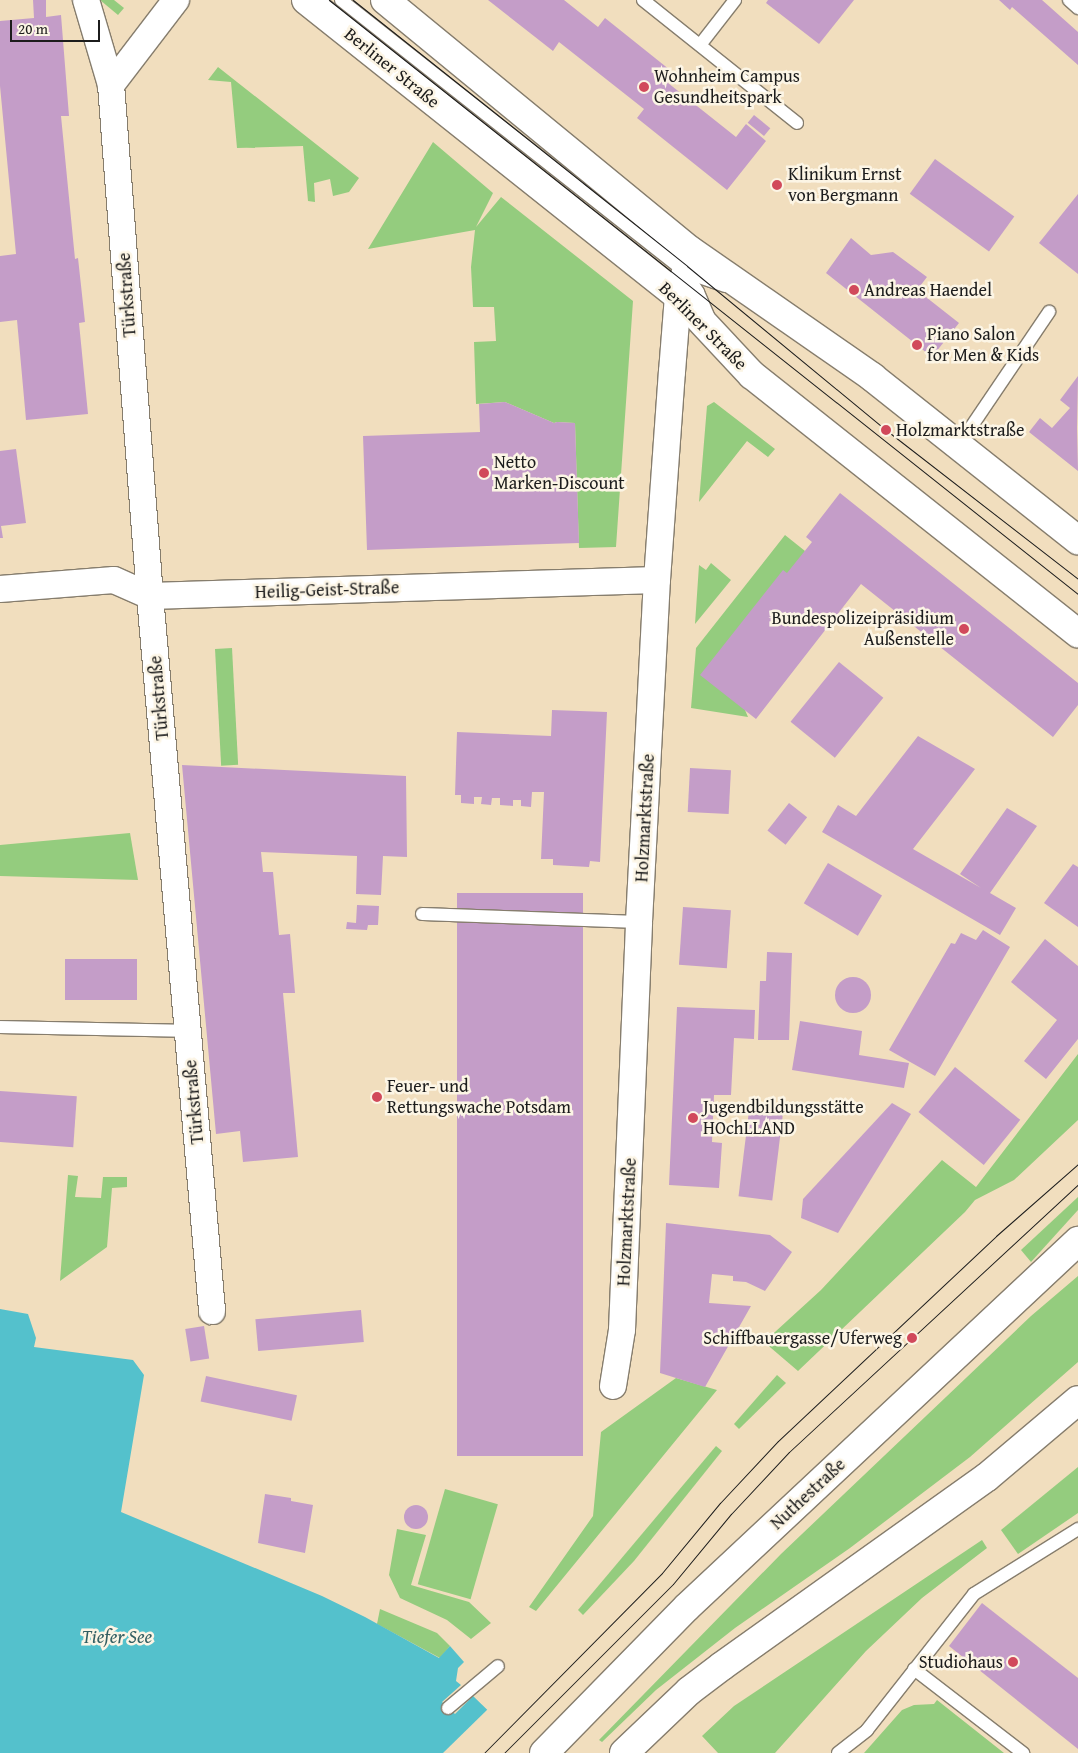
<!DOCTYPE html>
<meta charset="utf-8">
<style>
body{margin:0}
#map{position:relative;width:1078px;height:1753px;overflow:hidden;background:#f1debe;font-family:"Gentium Book Plus",serif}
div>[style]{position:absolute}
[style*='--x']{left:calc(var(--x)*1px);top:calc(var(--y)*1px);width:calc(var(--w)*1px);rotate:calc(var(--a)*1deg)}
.green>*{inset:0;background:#94cc7e;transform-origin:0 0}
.water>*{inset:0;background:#54c1cc}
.pier>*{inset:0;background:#f1debe}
.building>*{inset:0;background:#c49dc8;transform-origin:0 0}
.round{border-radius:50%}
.roads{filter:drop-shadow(1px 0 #867d6d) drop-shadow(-1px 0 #867d6d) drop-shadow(0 1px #867d6d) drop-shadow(0 -1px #867d6d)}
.lane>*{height:12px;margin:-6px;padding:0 6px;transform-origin:6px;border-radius:6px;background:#fff}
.street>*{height:26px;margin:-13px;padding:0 13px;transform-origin:13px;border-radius:13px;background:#fff}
.secondary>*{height:28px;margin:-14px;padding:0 14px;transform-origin:14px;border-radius:14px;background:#fff}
.highway>*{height:28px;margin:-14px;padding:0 14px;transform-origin:14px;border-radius:14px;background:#fff}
.tram>*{height:1px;margin:-0.5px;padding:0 0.5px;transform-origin:0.5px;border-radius:0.5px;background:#1c1c1c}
.dots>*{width:14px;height:14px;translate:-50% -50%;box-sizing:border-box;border:2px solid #fcf5e5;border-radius:50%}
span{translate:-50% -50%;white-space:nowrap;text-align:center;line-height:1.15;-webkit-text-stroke:5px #fcf5e5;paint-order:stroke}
.street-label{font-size:18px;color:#1c1c1c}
.poi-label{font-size:18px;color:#1c1c1c}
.left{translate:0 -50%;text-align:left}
.right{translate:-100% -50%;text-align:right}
.water-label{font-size:19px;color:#325e62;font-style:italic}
.scale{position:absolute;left:10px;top:20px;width:90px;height:22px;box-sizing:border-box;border:2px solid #1c1c1c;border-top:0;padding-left:6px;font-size:15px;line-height:18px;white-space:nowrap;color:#1c1c1c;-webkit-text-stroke:4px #fcf5e5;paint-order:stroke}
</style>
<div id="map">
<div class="green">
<div style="clip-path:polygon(100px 0,114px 0,124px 8px,118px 15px)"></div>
<div style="clip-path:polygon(218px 67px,359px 178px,349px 192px,333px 196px,330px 179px,314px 183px,315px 202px,308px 201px,303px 146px,237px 148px,231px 82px,208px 80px)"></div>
<div style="clip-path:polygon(433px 142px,493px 193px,476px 227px,501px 197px,633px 301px,616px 547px,579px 548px,575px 423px,557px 422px,554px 423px,505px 402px,476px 404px,474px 342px,496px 341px,494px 307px,473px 307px,471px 267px,475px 230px,368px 249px)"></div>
<div style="clip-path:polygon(714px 402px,775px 449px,768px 457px,747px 441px,699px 502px,707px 406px)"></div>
<div style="clip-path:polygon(785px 535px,805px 551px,745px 710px,748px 717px,691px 708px,696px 648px)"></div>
<div style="clip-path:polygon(711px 563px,731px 580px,695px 624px,699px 565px,706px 570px)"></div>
<div style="left:232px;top:648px;width:117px;height:17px;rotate:87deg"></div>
<div style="clip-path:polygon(130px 833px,138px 880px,0 876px,0 845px)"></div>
<div style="clip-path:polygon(1078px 1054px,1078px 1120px,1014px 1180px,975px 1200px,965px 1212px,798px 1371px,764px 1342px,821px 1290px,942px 1160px,976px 1187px)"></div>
<div style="clip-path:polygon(68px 1175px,78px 1176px,75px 1197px,101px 1198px,103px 1177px,127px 1177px,127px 1187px,112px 1188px,107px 1247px,60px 1281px)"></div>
<div style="clip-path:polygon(1078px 1197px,1078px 1210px,1031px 1262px,1021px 1250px)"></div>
<div style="clip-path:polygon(1078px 1276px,1078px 1362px,970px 1457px,850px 1548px,735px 1628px,656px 1690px,602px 1742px,599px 1740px,781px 1554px,1031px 1316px)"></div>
<div style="clip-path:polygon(777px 1375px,786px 1383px,739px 1429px,734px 1424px)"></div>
<div style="clip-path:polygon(676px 1378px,717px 1390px,536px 1611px,529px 1607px,593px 1516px,601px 1432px)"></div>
<div style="clip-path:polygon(716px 1446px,722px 1451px,634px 1561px,583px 1615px,578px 1610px)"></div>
<div style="clip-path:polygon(1078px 1467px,1078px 1513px,1018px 1554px,1001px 1530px)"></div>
<div style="left:445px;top:1489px;width:55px;height:99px;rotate:16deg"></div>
<div style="clip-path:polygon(397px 1529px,426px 1535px,411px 1585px,469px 1602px,491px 1623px,471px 1639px,447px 1620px,400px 1598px,389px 1575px)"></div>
<div style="clip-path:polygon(982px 1540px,987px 1548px,922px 1598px,866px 1651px,775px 1753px,718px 1753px,702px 1736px,734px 1706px)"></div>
<div style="clip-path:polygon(380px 1609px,437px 1633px,450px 1646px,440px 1658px,377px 1624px)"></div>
<div style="clip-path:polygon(937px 1700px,1004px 1753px,864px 1753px,902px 1710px,914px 1705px,934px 1704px)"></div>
</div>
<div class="water">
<div style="clip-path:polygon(0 1309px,28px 1314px,36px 1338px,34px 1347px,133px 1360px,144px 1375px,121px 1512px,322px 1596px,365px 1617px,439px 1658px,450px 1646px,464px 1662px,458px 1668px,456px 1681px,461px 1685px,442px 1702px,455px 1714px,473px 1696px,532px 1753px,0 1753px)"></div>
</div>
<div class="pier">
<div style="clip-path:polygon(489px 1708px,534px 1753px,443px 1753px)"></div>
</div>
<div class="building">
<div style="clip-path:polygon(33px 0,46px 0,46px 17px,61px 15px,69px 116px,61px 116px,75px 259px,78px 258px,85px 322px,79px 323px,88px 414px,26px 420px,17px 320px,0 322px,0 256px,16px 254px,0 86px,0 21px,34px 18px)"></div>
<div style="clip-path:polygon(488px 0,564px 0,598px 27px,605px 18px,675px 74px,668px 83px,736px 137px,746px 124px,766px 141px,727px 190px,637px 118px,644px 109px,559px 42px,553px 51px)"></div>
<div style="clip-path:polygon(768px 0,854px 0,819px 44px,766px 3px)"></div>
<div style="clip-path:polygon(999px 0,1042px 0,1078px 32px,1078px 65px,1012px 7px,1010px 10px)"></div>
<div style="left:754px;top:115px;width:21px;height:10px;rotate:39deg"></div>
<div style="left:935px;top:159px;width:98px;height:43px;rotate:36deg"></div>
<div style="clip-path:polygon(1078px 194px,1078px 274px,1039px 243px)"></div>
<div style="clip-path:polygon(851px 238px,871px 255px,893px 252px,927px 277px,917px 290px,959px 323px,932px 357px,826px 273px)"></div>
<div style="clip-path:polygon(1078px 376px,1077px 428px,1078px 471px,1029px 432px,1040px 418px,1052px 428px,1070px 408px,1060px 400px)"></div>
<div style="clip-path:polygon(505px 402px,554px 423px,557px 422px,575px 423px,579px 543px,367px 550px,363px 436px,480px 432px,479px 404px)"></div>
<div style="clip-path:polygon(16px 449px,26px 523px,1px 526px,3px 538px,0 538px,0 451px)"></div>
<div style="clip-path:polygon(840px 493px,1078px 683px,1078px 705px,1053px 737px,861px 584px,756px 719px,700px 675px,783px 570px,787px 573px,812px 542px,806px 537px)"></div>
<div style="left:839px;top:662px;width:57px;height:77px;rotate:39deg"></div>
<div style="clip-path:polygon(552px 710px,607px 712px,600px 862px,590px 861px,589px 867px,553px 865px,553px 859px,541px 859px,544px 792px,532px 792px,531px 807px,521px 806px,521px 800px,513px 800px,513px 806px,500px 805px,500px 798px,492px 798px,491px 805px,481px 804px,482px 797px,474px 797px,474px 804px,461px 803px,461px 795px,455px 795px,457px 732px,551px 736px)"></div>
<div style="clip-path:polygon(918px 736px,975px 769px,913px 849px,981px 888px,960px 874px,1007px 808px,1037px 826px,990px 893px,1016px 908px,1000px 935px,822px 832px,838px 805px,856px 816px)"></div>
<div style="clip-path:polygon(182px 765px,406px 776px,407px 857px,383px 856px,381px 895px,356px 894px,357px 856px,261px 852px,263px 872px,273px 872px,279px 935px,290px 934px,295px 993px,283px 993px,298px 1157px,243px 1162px,240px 1131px,216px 1134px)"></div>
<div style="left:690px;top:768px;width:41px;height:44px;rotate:3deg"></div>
<div style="left:789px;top:803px;width:23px;height:35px;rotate:38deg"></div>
<div style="left:828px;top:863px;width:63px;height:47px;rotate:31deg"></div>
<div style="clip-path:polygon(1073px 864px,1078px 867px,1078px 927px,1044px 903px)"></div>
<div style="left:457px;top:893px;width:126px;height:563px"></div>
<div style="clip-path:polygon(357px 905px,379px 906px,378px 925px,368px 925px,367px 930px,346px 929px,347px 922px,356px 923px)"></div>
<div style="left:683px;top:907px;width:48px;height:58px;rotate:4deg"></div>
<div style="clip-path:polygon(983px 930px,1010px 947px,935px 1076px,889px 1050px,951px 943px,955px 944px,961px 933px,976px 940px)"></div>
<div style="clip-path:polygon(1045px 939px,1078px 966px,1078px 1039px,1046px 1079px,1024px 1061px,1057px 1020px,1011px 982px)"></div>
<div style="clip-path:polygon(767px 952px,792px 953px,789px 1040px,758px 1040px,760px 981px,766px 981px)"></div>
<div style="left:65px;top:959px;width:72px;height:41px"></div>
<div class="round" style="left:835px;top:977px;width:36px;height:36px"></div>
<div style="clip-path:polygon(677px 1007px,755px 1010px,754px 1039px,734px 1038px,731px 1095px,714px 1095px,712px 1142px,722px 1143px,719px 1188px,669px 1185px)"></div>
<div style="clip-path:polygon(800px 1021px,862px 1031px,859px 1055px,909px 1063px,904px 1088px,792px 1070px)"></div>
<div style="left:955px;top:1067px;width:84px;height:58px;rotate:39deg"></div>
<div style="left:0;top:1091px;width:77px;height:51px;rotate:4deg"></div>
<div style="clip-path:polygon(892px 1103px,911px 1114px,838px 1233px,801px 1218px,803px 1199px)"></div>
<div style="left:749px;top:1111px;width:34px;height:86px;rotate:7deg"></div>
<div style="clip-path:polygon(666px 1223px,770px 1235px,792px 1252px,765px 1291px,746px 1282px,733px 1281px,733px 1276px,712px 1274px,709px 1303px,751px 1306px,705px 1387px,660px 1373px)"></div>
<div style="left:361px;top:1310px;width:32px;height:106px;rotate:85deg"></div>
<div style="left:204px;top:1326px;width:33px;height:19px;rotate:81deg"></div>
<div style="left:206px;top:1376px;width:93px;height:26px;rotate:12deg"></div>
<div style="clip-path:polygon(265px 1494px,291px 1498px,291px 1501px,313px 1505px,305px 1553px,258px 1543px)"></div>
<div class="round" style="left:404px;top:1505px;width:24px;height:24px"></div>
<div style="clip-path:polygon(982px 1603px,1078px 1678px,1078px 1749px,949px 1646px)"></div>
</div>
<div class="roads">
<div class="lane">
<div style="--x:341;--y:0;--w:439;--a:38.3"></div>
<div style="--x:685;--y:272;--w:24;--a:57"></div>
<div style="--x:698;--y:292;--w:26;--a:67"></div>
<div style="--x:643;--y:0;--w:197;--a:38.6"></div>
<div style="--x:1069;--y:0;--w:12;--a:42"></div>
<div style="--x:700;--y:45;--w:57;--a:-52.1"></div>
<div style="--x:685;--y:272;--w:42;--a:19.3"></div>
<div style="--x:959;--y:445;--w:161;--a:-55.9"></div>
<div style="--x:422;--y:914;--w:217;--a:2.1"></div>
<div style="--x:0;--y:1027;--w:188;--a:1.2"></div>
<div style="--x:914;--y:1669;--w:138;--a:37.6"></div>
<div style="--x:448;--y:1708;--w:65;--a:-40"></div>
<div style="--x:838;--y:1753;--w:37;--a:-38"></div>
<div style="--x:867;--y:1730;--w:173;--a:-51.8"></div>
<div style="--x:974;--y:1594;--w:123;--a:-32"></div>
</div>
<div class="street">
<div style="--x:86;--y:0;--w:89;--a:73.6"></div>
<div style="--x:111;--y:85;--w:512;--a:85.64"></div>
<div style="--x:150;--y:596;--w:718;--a:85.04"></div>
<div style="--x:111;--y:85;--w:107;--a:-52.6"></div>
<div style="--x:0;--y:589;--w:114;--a:-4.5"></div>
<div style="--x:114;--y:580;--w:39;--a:24"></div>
<div style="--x:150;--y:596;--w:507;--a:-1.81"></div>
<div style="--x:613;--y:1386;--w:57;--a:-80.9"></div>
<div style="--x:622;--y:1330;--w:408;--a:-87.6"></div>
<div style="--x:639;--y:922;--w:342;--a:-87"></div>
<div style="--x:657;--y:580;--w:209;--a:-85.9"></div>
<div style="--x:672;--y:372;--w:76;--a:-85.5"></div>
<div style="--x:678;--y:296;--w:47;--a:-73.9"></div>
</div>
<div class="secondary">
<div style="--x:306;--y:0;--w:475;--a:38.5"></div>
<div style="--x:678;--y:296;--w:108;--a:46.9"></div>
<div style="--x:752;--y:375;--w:416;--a:38.4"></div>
<div style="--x:385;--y:0;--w:396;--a:39.4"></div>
<div style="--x:691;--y:251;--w:221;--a:34.8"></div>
<div style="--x:872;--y:377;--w:263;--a:38.4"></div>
</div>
<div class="highway">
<div style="--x:544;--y:1753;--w:204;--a:-45.6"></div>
<div style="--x:687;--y:1607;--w:536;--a:-43.11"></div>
<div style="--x:624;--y:1753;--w:90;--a:-43.6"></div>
<div style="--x:689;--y:1691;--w:41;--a:-37.1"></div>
<div style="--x:722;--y:1666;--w:325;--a:-35.5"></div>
<div style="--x:987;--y:1477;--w:119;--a:-40.2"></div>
</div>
</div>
<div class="tram">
<div style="--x:329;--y:0;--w:956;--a:38.42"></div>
<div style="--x:353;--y:0;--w:427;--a:38.5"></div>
<div style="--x:687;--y:266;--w:258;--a:39.5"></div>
<div style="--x:886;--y:430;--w:243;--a:37.8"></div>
<div style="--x:484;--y:1753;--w:253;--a:-45.3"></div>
<div style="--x:662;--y:1573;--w:91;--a:-50.4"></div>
<div style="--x:720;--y:1503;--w:85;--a:-46.9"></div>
<div style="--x:778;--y:1441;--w:299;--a:-43.2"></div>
<div style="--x:996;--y:1236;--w:109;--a:-41.3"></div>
<div style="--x:504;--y:1753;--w:239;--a:-45"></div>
<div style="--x:673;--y:1584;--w:91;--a:-50.4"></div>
<div style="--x:731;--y:1514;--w:85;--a:-46.9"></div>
<div style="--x:789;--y:1452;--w:394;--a:-42.8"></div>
</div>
<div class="dots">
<div style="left:644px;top:87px;background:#d1495b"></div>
<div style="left:777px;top:185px;background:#d1495b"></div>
<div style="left:854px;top:290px;background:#d1495b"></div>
<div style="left:917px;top:345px;background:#d1495b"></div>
<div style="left:886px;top:430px;background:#d1495b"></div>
<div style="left:484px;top:473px;background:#d1495b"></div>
<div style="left:964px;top:629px;background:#d1495b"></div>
<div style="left:377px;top:1097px;background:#d1495b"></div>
<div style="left:693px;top:1118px;background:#d1495b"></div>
<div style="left:912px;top:1338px;background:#d1495b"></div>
<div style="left:1013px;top:1662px;background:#d1495b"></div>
</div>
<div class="street-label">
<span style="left:392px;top:68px;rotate:39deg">Berliner Straße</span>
<span style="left:127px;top:295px;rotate:-94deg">Türkstraße</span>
<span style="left:703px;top:326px;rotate:45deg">Berliner Straße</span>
<span style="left:327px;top:590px;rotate:-2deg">Heilig-Geist-Straße</span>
<span style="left:159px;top:698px;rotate:-95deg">Türkstraße</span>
<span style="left:645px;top:818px;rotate:-87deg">Holzmarktstraße</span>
<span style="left:194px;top:1102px;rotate:-95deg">Türkstraße</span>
<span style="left:627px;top:1222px;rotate:-87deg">Holzmarktstraße</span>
<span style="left:808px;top:1494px;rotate:-43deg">Nuthestraße</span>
</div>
<div class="poi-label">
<span class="left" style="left:654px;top:87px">Wohnheim Campus<br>Gesundheitspark</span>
<span class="left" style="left:788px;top:185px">Klinikum Ernst<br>von Bergmann</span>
<span class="left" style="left:864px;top:290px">Andreas Haendel</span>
<span class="left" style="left:927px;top:345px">Piano Salon<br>for Men &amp; Kids</span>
<span class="left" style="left:896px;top:430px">Holzmarktstraße</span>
<span class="left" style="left:494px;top:473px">Netto<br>Marken-Discount</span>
<span class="right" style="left:954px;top:629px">Bundespolizeipräsidium<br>Außenstelle</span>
<span class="left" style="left:387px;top:1097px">Feuer- und<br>Rettungswache Potsdam</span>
<span class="left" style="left:703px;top:1118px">Jugendbildungsstätte<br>HOchLLAND</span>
<span class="right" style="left:902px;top:1338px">Schiffbauergasse/Uferweg</span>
<span class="right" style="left:1003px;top:1662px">Studiohaus</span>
</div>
<div class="water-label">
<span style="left:117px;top:1637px">Tiefer See</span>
</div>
<div class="scale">20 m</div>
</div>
